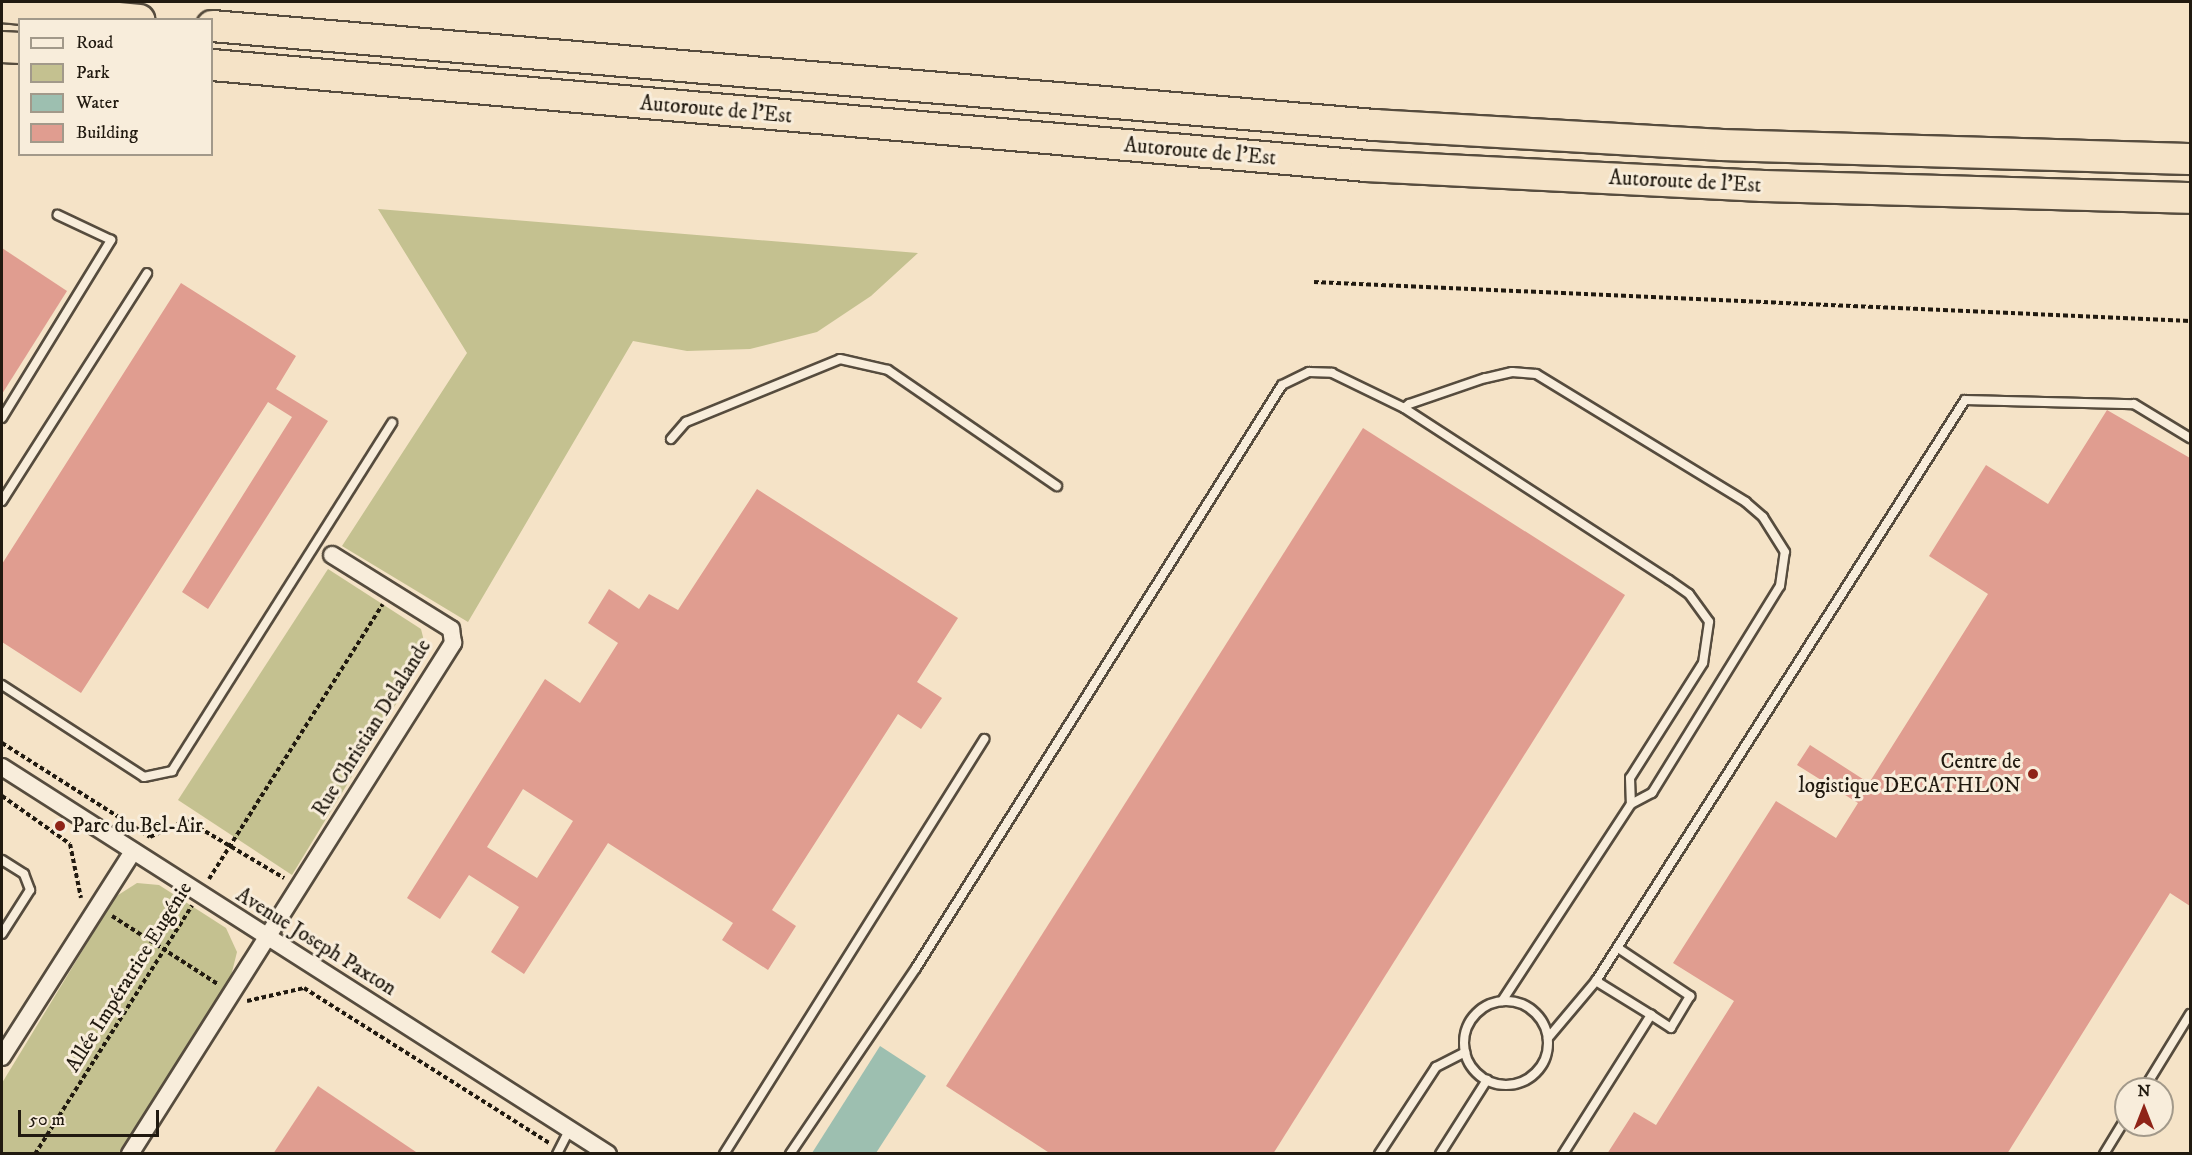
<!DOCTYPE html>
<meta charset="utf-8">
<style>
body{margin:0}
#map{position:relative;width:2192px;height:1155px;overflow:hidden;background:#f5e3c7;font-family:"IM FELL DW Pica",serif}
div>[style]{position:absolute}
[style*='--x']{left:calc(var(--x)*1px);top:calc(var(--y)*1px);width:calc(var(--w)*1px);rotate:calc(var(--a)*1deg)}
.green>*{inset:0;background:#c4c190}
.water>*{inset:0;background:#9dbfb0}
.building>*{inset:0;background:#e09d90}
.path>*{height:4px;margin-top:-2px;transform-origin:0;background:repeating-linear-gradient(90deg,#211a10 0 4.5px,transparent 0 7.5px)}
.roads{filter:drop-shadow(2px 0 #564c3e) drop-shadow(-2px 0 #564c3e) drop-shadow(0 2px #564c3e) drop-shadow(0 -2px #564c3e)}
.lane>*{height:8px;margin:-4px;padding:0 4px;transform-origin:4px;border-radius:4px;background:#f8eddb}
.lane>.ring{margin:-4px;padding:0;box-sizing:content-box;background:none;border:8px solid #f8eddb;border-radius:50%}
.street>*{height:16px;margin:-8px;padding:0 8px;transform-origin:8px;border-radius:8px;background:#f8eddb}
.highway>*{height:30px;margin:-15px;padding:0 15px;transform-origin:15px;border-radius:15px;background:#f5e3c7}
.dots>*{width:16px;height:16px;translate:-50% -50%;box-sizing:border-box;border:3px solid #f8eddb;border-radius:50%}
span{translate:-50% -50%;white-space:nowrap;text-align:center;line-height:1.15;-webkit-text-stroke:6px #f8eddb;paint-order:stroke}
.street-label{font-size:21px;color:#211a10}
.poi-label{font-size:21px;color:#211a10}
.right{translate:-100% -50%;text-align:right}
.left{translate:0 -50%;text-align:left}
.frame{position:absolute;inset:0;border:3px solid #211a10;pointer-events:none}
.legend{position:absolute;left:18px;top:18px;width:195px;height:138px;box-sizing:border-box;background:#f8eddb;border:2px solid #a2998a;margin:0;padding:8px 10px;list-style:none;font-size:18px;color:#211a10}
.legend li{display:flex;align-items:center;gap:12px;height:30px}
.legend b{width:30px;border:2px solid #a2998a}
.north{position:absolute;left:2114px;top:1077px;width:60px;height:60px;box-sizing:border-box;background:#f8eddb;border:2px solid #a2998a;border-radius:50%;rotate:0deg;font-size:16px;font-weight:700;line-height:24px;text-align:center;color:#211a10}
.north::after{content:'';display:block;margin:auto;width:21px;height:27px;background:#8f2418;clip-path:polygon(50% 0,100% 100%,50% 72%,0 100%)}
.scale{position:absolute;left:18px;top:1110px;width:141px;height:27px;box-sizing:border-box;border:3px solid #211a10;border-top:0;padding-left:8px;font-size:18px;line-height:21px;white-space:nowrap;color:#211a10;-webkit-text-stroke:4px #f8eddb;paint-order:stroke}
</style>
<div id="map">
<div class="green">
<div style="clip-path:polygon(378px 209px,918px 253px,871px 296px,817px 332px,750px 349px,687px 351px,633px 341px,468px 622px,342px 546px,467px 353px)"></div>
<div style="clip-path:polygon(328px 569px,421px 629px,427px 653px,292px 875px,178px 800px)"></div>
<div style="clip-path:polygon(137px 883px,159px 885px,226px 928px,237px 952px,230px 980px,119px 1153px,2px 1153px,2px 1083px,115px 897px)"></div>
</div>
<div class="water">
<div style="clip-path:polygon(880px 1046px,926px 1076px,876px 1153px,812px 1153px)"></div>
</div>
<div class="building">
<div style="clip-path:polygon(2px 248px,67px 291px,2px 394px)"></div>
<div style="clip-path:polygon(181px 283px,296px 356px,276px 389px,328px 421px,208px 609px,182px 592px,292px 417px,268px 402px,81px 693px,2px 642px,2px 564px)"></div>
<div style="clip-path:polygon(2107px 410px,2190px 458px,2190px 906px,2170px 893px,2007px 1154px,1607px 1154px,1634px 1112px,1656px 1125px,1734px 1001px,1673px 963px,1776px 801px,1836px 838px,1858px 803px,1797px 765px,1810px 745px,1869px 783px,1988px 594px,1929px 556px,1986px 465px,2048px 504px)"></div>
<div style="clip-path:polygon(1363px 428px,1625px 595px,1273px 1154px,1051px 1154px,946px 1086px)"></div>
<div style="clip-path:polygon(evenodd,757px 489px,958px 618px,917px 682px,942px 698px,921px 729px,898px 714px,772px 910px,796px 926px,768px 970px,722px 940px,733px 923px,608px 843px,524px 974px,491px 952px,519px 907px,469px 875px,440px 919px,407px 898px,545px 679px,580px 703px,618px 643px,588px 623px,609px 589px,639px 609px,649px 594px,678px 610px,757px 489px,523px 789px,573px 821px,537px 878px,487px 847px,523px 789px)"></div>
<div style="clip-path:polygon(318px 1086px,419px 1154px,273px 1154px)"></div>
</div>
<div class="path">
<div style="--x:1314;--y:282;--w:877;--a:2.55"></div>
<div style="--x:2;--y:743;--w:175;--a:32.4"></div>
<div style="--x:150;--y:837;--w:40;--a:-25"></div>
<div style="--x:186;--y:820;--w:114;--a:30.6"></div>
<div style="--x:2;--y:796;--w:83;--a:35.2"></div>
<div style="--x:70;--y:844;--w:55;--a:78.5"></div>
<div style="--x:209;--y:879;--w:325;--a:-57.7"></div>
<div style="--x:112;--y:916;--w:127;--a:32.8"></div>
<div style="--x:247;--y:1001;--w:58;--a:-12.8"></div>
<div style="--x:304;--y:988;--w:290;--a:32.3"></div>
<div style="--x:35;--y:1154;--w:294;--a:-57.7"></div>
</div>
<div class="roads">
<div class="lane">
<div style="--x:2;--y:418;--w:209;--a:-58.5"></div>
<div style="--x:111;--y:240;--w:59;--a:-154.7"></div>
<div style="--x:671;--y:439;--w:23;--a:-49"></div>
<div style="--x:686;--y:422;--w:166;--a:-22.2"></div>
<div style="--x:840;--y:359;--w:49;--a:12.9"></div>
<div style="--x:888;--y:370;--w:205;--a:34.5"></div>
<div style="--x:2;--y:501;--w:270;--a:-57.5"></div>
<div style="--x:2;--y:685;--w:169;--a:32.9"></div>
<div style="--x:144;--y:777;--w:29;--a:-12"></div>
<div style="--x:172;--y:771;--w:412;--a:-57.7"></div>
<div style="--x:2;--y:860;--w:26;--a:32"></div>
<div style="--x:24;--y:874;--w:17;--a:69"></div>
<div style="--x:30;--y:890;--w:52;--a:122.5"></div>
<div style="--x:1618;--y:948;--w:87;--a:33.7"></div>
<div style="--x:1690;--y:996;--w:37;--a:121"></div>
<div style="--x:1671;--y:1028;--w:24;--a:-147"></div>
<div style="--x:1502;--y:1001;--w:235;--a:-56.8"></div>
<div style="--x:1631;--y:804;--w:24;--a:-28"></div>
<div style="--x:1652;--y:793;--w:243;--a:-58.3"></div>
<div style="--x:1780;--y:586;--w:34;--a:-82"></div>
<div style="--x:1785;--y:552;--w:41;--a:-122.2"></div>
<div style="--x:1763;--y:517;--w:23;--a:-139"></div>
<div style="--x:1746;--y:502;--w:246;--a:-148.6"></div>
<div style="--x:1536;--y:374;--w:24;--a:-175"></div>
<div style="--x:1512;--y:372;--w:28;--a:167"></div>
<div style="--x:1485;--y:378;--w:80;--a:161.1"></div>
<div style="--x:1409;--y:404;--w:6;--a:141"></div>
<div style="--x:1404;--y:408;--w:316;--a:33"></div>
<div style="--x:1669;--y:580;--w:24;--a:35"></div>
<div style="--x:1689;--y:594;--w:34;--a:54"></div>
<div style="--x:1709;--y:622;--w:41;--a:98.3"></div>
<div style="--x:1703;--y:663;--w:136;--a:122.4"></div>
<div style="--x:1630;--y:778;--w:26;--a:88"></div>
<div class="ring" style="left:1464px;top:1001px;width:76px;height:76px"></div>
<div style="--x:1548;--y:1038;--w:75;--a:-49.9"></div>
<div style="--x:1596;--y:981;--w:688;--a:-57.58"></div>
<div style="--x:1965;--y:400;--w:169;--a:1.4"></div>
<div style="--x:2134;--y:404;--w:66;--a:31.3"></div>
<div style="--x:2144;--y:1089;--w:88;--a:-58.5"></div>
<div style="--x:557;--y:1154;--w:28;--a:-63"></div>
<div style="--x:724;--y:1154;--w:490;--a:-57.9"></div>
<div style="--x:790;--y:1154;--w:225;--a:-55.9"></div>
<div style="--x:916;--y:968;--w:688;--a:-57.88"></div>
<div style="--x:1282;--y:385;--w:30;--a:-26"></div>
<div style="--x:1309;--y:372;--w:23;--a:2"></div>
<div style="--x:1332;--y:373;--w:80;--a:25.9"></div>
<div style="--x:1379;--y:1154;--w:104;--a:-56.8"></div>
<div style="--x:1436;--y:1067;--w:33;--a:-27"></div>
<div style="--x:1440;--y:1154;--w:88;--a:-57.6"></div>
<div style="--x:1563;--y:1154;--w:165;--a:-57.7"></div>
<div style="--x:1651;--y:1015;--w:65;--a:-148.3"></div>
<div style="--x:2104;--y:1154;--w:42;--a:-58.6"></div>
</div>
<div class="street">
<div style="--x:2;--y:767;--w:719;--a:32.56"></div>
<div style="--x:2;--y:1057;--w:244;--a:-57.5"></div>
<div style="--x:130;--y:1154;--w:605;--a:-57.7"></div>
<div style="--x:453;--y:643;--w:14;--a:-98"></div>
<div style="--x:451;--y:629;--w:140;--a:-148.1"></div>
</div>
<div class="highway">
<div style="--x:2;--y:7;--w:138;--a:5.4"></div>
<div style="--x:212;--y:26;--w:1167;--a:4.87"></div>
<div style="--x:1375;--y:125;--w:346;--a:3.3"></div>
<div style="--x:1720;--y:145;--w:470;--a:1.7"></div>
<div style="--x:2;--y:47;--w:18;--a:3"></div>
<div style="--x:212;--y:65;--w:1158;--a:5"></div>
<div style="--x:1366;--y:166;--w:397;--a:2.9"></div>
<div style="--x:1762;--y:186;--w:428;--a:1.6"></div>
</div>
</div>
<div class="dots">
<div style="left:2033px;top:774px;background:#8f2418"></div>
<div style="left:60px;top:826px;background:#8f2418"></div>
</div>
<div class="street-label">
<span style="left:716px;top:110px;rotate:5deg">Autoroute de l’Est</span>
<span style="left:1200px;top:152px;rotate:5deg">Autoroute de l’Est</span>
<span style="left:1685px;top:182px;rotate:3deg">Autoroute de l’Est</span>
<span style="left:372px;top:728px;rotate:-58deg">Rue Christian Delalande</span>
<span style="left:316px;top:942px;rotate:32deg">Avenue Joseph Paxton</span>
<span style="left:129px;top:977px;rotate:-58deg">Allée Impératrice Eugénie</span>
</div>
<div class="poi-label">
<span class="right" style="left:2021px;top:774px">Centre de<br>logistique DECATHLON</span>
<span class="left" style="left:72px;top:826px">Parc du Bel-Air</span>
</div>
<div class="frame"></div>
<ul class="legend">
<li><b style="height:8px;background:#f8eddb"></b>Road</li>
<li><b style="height:16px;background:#c4c190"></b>Park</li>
<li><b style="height:16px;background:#9dbfb0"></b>Water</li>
<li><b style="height:16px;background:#e09d90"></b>Building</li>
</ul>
<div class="north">N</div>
<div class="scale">50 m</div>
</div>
